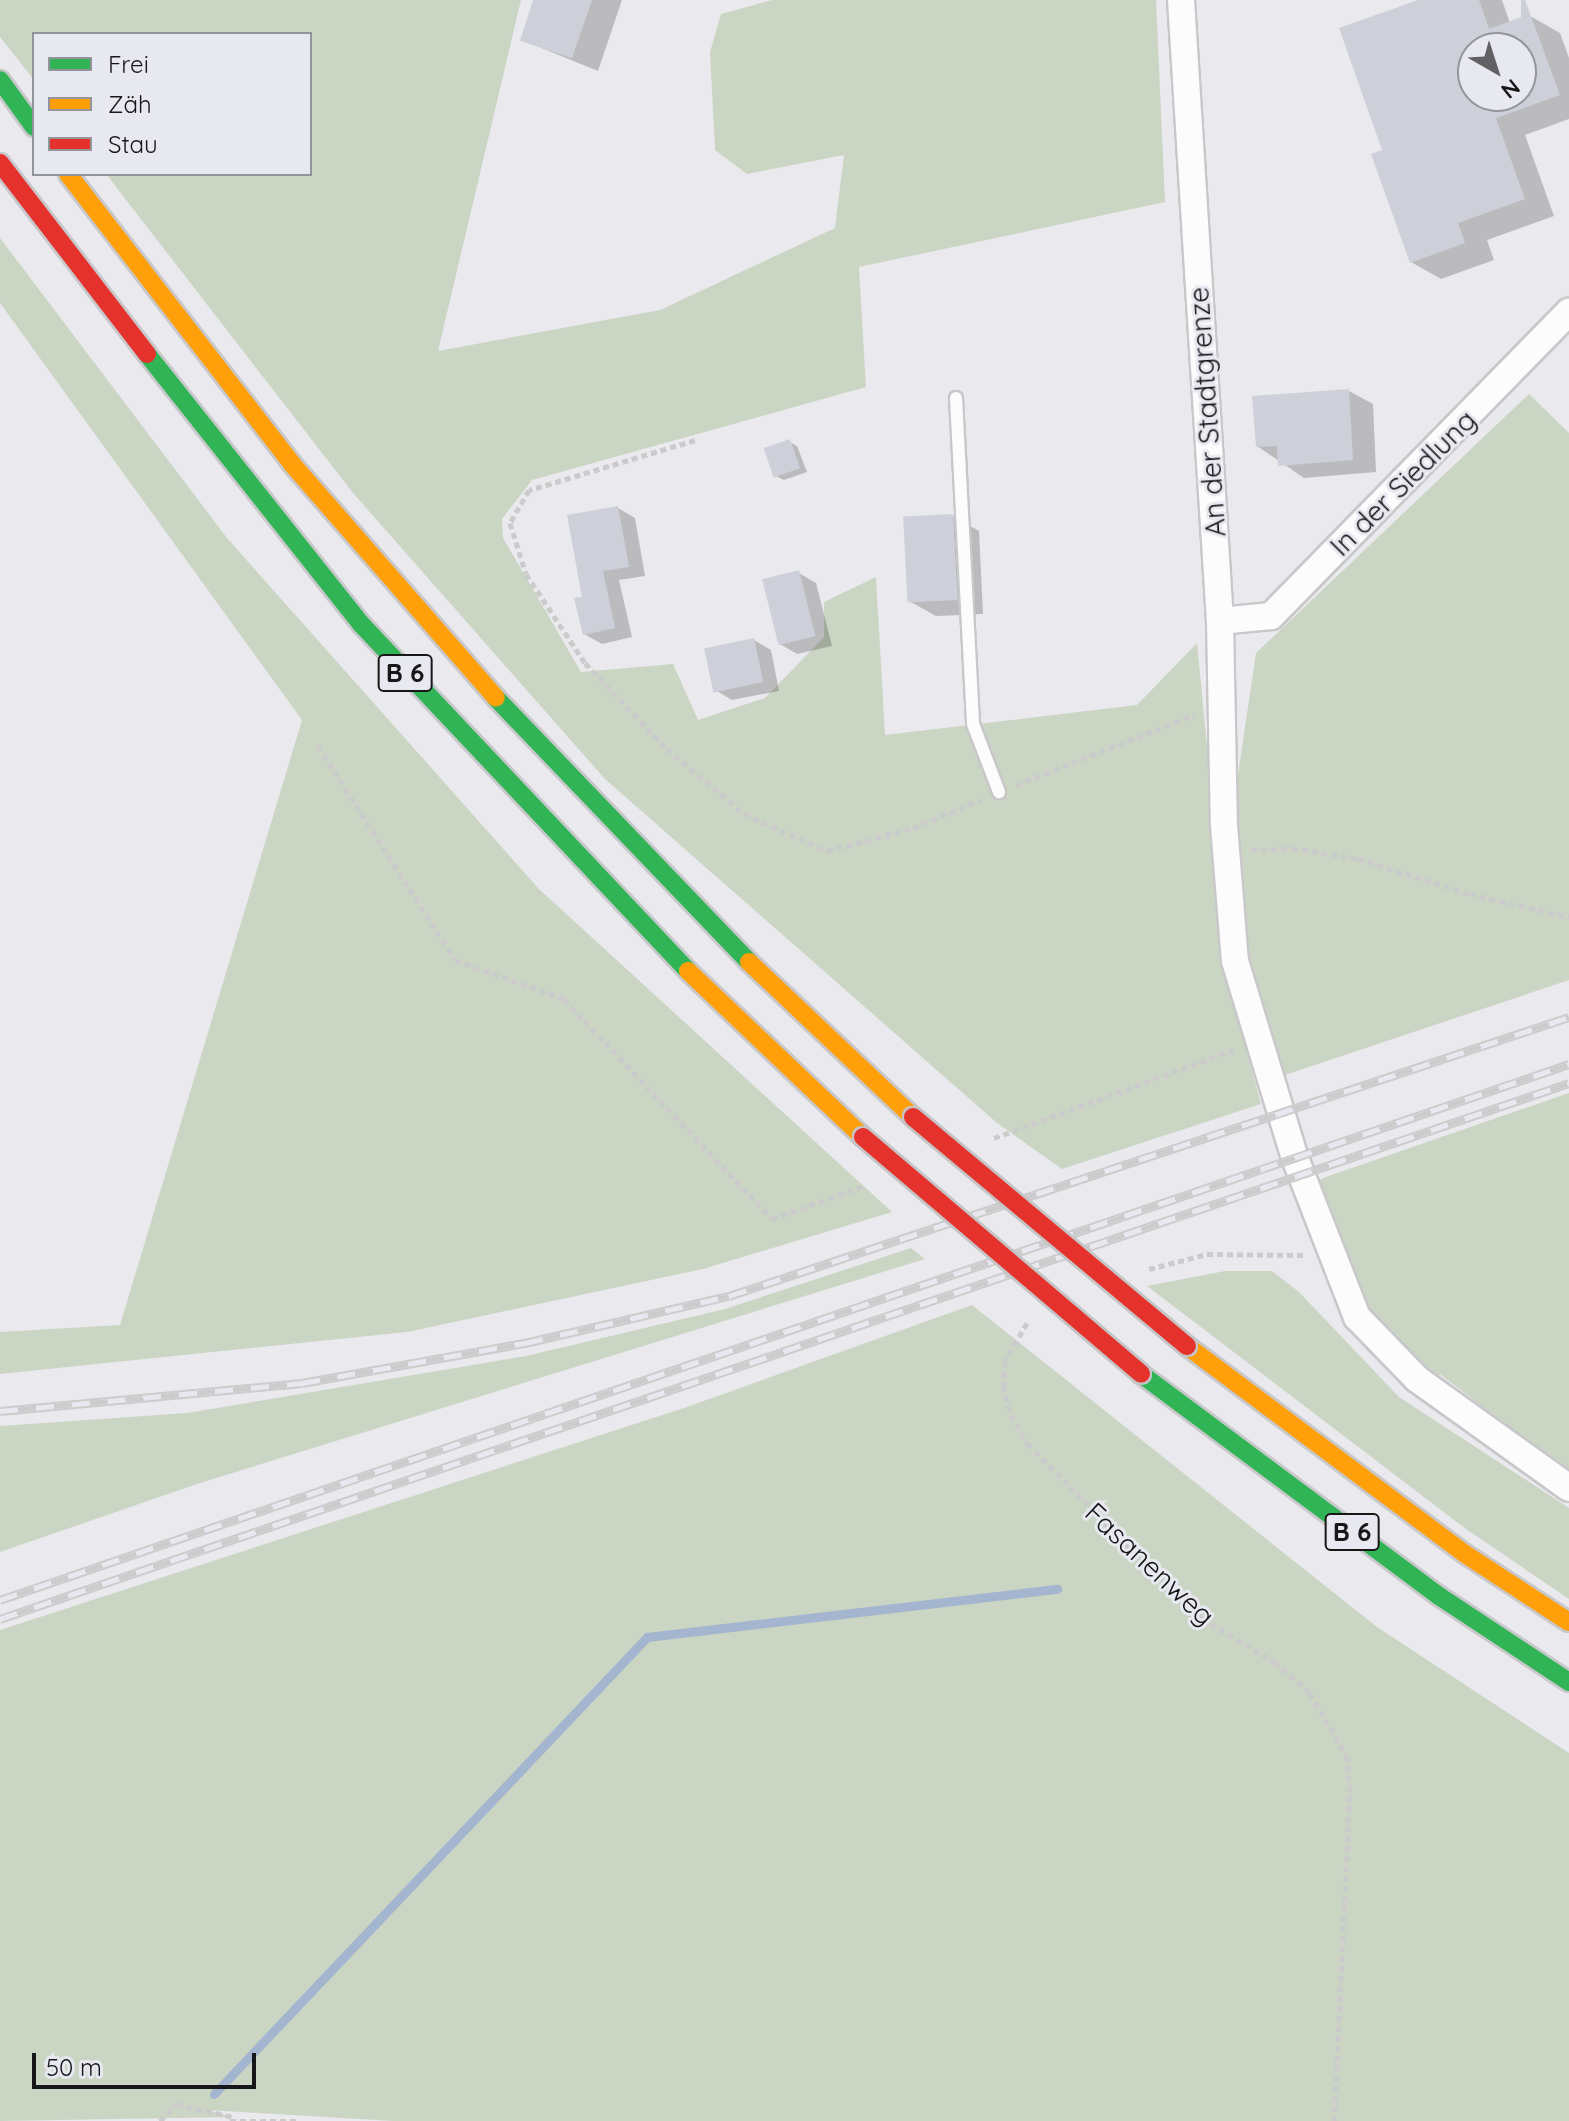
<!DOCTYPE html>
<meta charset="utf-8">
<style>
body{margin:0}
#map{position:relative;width:1569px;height:2121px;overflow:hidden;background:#eaeaee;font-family:Quicksand,sans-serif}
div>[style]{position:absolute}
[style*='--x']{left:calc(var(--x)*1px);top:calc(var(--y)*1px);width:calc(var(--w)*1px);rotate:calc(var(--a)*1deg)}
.green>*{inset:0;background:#cbd5c3}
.shadow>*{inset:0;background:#0003}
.stream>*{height:9px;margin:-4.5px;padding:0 4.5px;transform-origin:4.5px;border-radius:4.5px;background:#a4b5cf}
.building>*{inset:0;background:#ced0d9;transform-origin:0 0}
.path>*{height:5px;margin-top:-2.5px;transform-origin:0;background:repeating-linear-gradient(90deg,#cbcbcb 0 6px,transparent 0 10px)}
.roads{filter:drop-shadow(2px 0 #c8c8cb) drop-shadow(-2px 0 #c8c8cb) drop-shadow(0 2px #c8c8cb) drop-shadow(0 -2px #c8c8cb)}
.lane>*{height:12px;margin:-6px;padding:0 6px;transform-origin:6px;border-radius:6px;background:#fcfcfc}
.street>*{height:26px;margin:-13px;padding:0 13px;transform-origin:13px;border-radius:13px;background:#fcfcfc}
.fast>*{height:18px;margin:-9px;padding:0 9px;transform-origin:9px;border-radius:9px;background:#30b455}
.slow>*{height:18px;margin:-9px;padding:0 9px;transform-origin:9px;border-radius:9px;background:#ff9f0a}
.jam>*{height:18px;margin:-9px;padding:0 9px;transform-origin:9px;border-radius:9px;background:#e5322d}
.rail>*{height:9px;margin-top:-4.5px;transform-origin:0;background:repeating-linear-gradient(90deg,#e8e9f0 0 18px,#cccccd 0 36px);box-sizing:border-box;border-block:2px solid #cccccd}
.bridges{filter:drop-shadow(2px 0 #c5c5c6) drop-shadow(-2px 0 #c5c5c6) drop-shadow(0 2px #c5c5c6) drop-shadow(0 -2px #c5c5c6)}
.jam-bridge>*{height:18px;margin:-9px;padding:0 9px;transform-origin:9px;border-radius:9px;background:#e5322d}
span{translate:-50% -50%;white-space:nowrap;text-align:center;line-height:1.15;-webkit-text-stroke:6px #e8e9f0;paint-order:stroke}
.shield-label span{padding:2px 6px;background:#e8e9f0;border:2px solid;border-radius:6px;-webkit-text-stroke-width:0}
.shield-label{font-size:26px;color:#171719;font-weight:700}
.street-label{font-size:28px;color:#171719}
.legend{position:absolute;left:32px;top:32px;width:280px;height:144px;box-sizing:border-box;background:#e8e9f0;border:2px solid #94959a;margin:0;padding:10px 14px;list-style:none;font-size:24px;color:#171719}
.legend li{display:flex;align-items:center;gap:16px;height:40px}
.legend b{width:40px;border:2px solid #94959a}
.north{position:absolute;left:1457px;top:32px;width:80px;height:80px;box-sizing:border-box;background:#e8e9f0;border:2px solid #94959a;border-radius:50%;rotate:141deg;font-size:22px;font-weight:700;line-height:32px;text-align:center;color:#171719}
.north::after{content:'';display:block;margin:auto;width:28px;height:36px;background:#616164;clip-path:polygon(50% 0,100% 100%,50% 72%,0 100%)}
.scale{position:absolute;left:32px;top:2053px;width:224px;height:36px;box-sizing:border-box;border:4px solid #171719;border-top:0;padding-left:10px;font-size:24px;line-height:28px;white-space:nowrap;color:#171719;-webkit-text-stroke:6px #e8e9f0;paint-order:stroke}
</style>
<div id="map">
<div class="green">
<div style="clip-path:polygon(0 0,521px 0,438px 351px,660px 310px,835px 228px,844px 155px,747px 174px,715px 150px,710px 52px,721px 14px,772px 0,1156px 0,1165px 202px,859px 267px,866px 387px,532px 480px,502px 519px,503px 538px,581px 672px,673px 664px,698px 720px,765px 698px,824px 637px,824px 602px,876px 577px,885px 735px,1137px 705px,1197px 643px,1231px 992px,1261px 1104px,1062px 1169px,997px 1123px,605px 779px,353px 493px,106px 174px,310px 174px,310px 34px,34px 34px,34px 80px,0 37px)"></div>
<div style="clip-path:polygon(0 238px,227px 538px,539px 889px,892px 1212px,703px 1269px,407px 1332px,0 1374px,0 1332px,120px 1325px,302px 720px,0 303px)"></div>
<div style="clip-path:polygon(1529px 394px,1569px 433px,1569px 980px,1285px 1075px,1250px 961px,1236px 788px,1256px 653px)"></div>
<div style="clip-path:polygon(1569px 1093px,1569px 1472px,1441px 1375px,1417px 1379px,1357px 1317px,1309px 1190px,1323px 1178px)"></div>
<div style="clip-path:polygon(911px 1248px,925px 1259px,200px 1483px,0 1552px,0 1426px,187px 1413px,526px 1356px,725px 1309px)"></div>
<div style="clip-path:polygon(1225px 1271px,1272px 1271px,1299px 1292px,1399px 1397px,1569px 1508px,1569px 1599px,1466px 1529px,1147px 1286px)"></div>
<div style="clip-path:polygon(972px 1305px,1377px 1627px,1569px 1753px,1569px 2121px,393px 2121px,207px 2110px,233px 2117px,0 2121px,0 1630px,684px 1408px)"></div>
</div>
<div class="shadow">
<div style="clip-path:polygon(535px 0,622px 0,598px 71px,522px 40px)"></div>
<div style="clip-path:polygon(evenodd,1424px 0,1502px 0,1510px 23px,1530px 16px,1560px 33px,1569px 58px,1569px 119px,1525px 135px,1554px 216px,1487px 240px,1494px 260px,1441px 279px,1411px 262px,1385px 151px,1424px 0,1473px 48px,1521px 48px,1521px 96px,1473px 96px,1473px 48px)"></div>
<div style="clip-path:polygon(1349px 391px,1373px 404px,1376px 472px,1304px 478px,1257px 446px)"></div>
<div style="clip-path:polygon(790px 442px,797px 446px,807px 472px,784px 480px,776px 476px)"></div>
<div style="clip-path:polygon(618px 508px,635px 518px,645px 576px,619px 580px,632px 637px,602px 644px,584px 634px,584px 598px)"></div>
<div style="clip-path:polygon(953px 516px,979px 531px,983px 614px,936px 616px,909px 601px)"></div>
<div style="clip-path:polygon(799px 573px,816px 583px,832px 646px,797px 654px,780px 644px)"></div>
<div style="clip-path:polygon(754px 640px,771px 650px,779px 691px,732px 700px,715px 690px)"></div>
</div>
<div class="stream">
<div style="--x:214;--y:2094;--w:630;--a:-46.54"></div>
<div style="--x:647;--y:1637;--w:413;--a:-6.7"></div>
</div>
<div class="building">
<div style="clip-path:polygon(533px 0,592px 0,572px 58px,520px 41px)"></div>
<div style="clip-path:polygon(evenodd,1418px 0,1479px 0,1489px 29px,1521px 17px,1521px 0,1525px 0,1560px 95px,1496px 118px,1525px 199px,1458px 223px,1465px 243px,1410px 263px,1371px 154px,1382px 150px,1339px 28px,1418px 0,1473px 48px,1521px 48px,1521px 96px,1473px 96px,1473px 48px)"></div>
<div style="clip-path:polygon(1349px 389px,1353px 460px,1278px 466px,1277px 446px,1256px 447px,1252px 396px)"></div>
<div style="left:790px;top:439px;width:31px;height:28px;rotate:71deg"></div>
<div style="clip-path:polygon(618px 506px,629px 567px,603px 571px,615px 628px,583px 635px,574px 598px,582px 597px,567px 515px)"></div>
<div style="left:953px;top:514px;width:86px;height:50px;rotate:87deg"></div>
<div style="left:799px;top:570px;width:68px;height:38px;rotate:76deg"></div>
<div style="left:754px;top:638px;width:45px;height:51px;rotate:78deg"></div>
</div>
<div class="path">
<div style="--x:695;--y:440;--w:173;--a:163.2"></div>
<div style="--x:529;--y:490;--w:38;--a:120"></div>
<div style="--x:510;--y:523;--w:53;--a:72.6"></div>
<div style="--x:526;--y:574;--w:107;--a:56.5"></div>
<div style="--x:585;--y:663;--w:119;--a:46.4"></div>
<div style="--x:667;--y:749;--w:101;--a:40.2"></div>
<div style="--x:744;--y:814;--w:91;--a:24"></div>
<div style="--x:827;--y:851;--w:89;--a:-15"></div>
<div style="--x:913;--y:828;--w:74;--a:-22.4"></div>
<div style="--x:318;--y:746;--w:254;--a:57.4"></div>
<div style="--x:455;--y:960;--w:116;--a:19.7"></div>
<div style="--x:564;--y:999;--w:303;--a:46.6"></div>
<div style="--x:772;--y:1219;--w:98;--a:-19.7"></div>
<div style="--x:1016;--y:785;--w:193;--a:-21.5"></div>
<div style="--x:1251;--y:850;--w:41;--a:-2.8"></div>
<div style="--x:1292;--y:848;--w:67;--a:9.5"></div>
<div style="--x:1358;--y:859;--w:117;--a:17.4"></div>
<div style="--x:1470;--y:894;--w:102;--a:13.1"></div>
<div style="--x:994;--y:1138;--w:258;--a:-20.2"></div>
<div style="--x:1149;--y:1269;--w:60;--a:-14.5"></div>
<div style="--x:1207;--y:1254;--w:97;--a:0.6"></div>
<div style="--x:1027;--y:1323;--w:44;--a:120.1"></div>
<div style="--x:1005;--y:1361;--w:25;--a:95"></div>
<div style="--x:1003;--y:1386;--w:30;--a:75"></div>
<div style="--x:1011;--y:1415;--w:34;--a:60"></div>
<div style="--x:1028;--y:1444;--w:247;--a:45.2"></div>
<div style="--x:1202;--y:1619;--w:85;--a:30.5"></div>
<div style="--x:1275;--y:1662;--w:47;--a:41.5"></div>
<div style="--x:1310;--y:1693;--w:72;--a:59.9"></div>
<div style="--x:1346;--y:1755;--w:31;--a:83"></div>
<div style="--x:1350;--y:1786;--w:335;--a:92.7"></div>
<div style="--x:160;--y:2121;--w:24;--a:-45"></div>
<div style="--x:177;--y:2104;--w:57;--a:13.1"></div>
<div style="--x:230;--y:2121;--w:67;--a:0"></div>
</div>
<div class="roads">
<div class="lane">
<div style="--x:956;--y:398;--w:326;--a:87"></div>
<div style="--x:973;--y:724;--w:73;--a:69.1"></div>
</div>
<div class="street">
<div style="--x:1181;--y:0;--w:622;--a:86.41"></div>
<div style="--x:1220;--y:621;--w:204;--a:88.9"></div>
<div style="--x:1224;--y:825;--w:136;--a:85.4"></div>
<div style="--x:1235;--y:961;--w:206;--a:73.1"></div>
<div style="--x:1295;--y:1158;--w:171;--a:68.7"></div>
<div style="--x:1357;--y:1317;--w:86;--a:45.9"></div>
<div style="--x:1417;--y:1379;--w:187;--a:35.6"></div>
<div style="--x:1220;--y:621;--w:51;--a:-5.6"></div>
<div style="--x:1271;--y:616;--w:426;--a:-45.6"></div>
</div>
<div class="fast">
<div style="--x:0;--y:80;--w:58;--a:54.1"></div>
<div style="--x:147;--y:354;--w:346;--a:51.6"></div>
<div style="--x:362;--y:625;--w:475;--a:46.7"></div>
<div style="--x:496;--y:698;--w:366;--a:46.2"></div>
<div style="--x:1141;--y:1374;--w:372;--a:36.7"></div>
<div style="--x:1439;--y:1596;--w:156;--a:33.5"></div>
</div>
<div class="slow">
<div style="--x:68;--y:174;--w:366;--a:52.3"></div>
<div style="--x:292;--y:464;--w:310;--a:48.9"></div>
<div style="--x:749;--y:962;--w:226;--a:43.4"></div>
<div style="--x:688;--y:971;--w:241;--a:43.5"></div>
<div style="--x:1187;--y:1346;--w:347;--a:36.8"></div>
<div style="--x:1465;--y:1554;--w:124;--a:33.2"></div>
</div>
<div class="jam">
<div style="--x:0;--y:163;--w:241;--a:52.4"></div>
</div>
</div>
<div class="rail">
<div style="--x:0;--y:1411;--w:303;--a:-5.3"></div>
<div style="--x:302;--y:1383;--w:227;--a:-10.2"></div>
<div style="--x:525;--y:1343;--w:209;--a:-13"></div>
<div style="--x:729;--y:1296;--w:885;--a:-18.37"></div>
<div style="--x:0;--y:1600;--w:1658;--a:-18.86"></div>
<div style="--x:0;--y:1619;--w:1658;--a:-18.86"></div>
</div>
<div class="bridges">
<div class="jam-bridge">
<div style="--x:913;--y:1117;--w:357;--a:39.9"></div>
<div style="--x:863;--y:1137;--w:365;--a:40.4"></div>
</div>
</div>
<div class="shield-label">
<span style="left:405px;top:673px">B 6</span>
<span style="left:1352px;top:1532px">B 6</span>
</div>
<div class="street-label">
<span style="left:1207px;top:412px;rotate:-94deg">An der Stadtgrenze</span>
<span style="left:1403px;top:483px;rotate:-45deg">In der Siedlung</span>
<span style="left:1150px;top:1564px;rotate:43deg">Fasanenweg</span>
</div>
<ul class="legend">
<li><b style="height:10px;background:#30b455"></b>Frei</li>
<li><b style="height:10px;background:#ff9f0a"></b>Zäh</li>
<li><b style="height:10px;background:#e5322d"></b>Stau</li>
</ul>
<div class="north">N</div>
<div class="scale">50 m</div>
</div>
